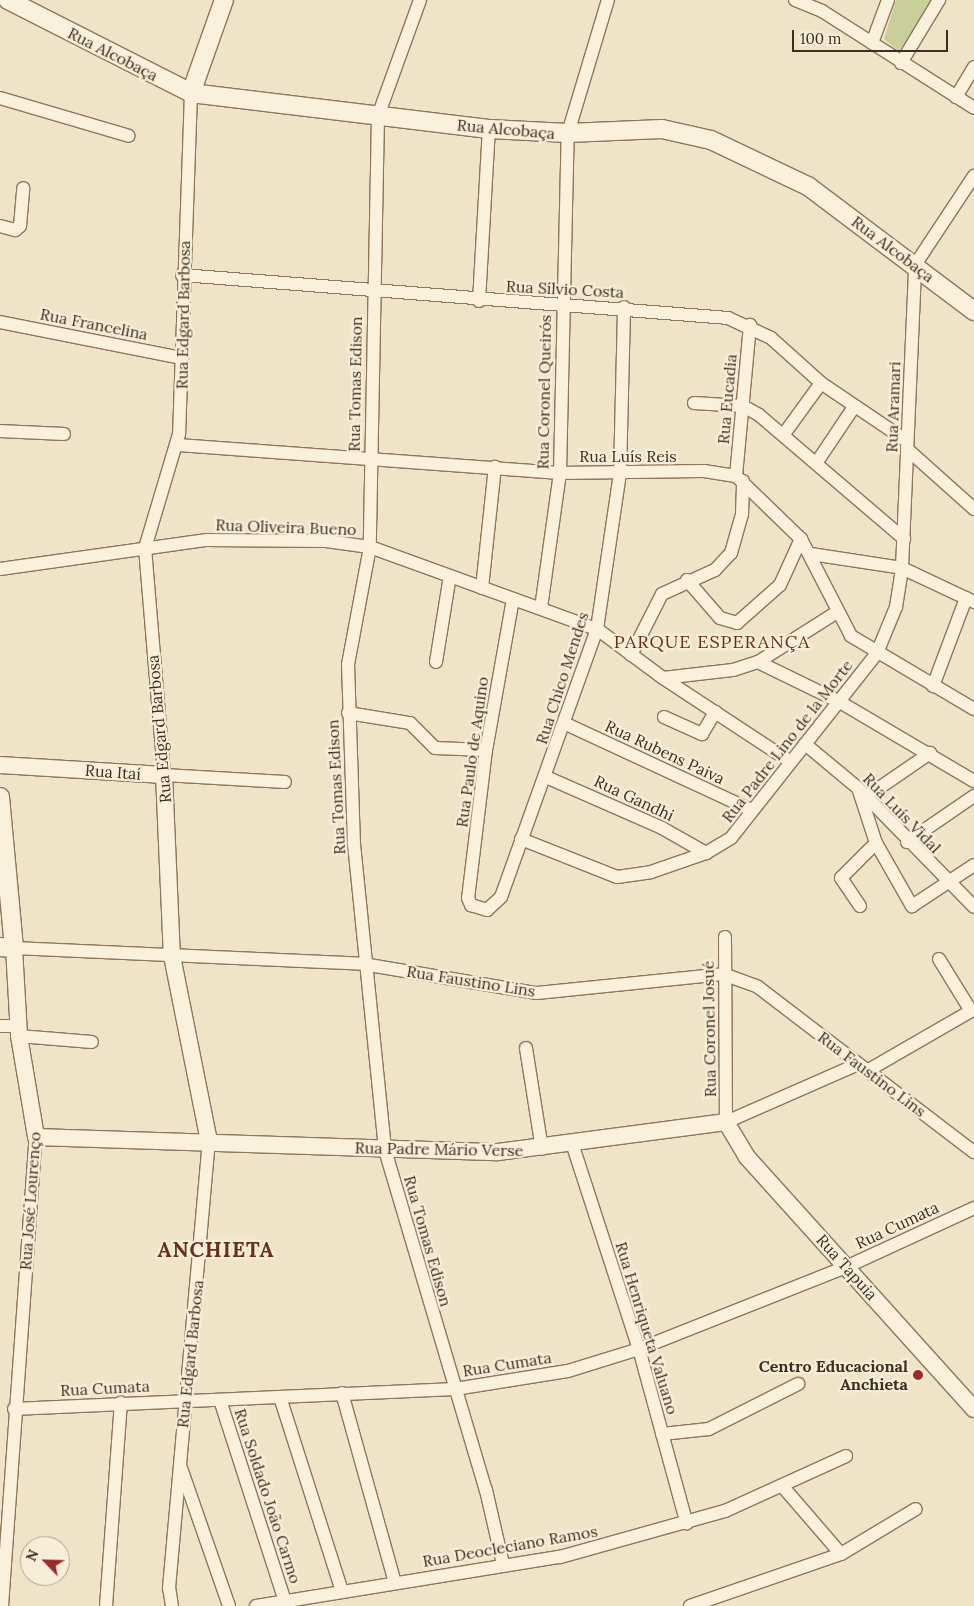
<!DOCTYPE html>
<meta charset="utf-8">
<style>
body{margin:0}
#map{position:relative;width:974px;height:1606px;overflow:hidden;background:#f0e4c8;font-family:Lora,serif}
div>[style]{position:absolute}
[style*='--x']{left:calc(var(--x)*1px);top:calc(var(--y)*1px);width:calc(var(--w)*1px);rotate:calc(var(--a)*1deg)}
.green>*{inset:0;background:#c9cf9b}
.roads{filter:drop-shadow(1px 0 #8d765c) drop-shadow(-1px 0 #8d765c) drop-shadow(0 1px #8d765c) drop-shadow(0 -1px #8d765c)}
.minor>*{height:12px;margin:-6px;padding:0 6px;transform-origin:6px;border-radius:6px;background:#faf1dc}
.tertiary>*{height:16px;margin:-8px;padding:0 8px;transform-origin:8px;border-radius:8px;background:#faf1dc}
.secondary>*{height:18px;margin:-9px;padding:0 9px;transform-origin:9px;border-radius:9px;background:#faf1dc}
.dots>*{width:14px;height:14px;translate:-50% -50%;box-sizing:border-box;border:2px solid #f7eed8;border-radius:50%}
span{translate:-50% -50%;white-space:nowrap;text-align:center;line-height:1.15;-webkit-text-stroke:4.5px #f7eed8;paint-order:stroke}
.street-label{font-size:16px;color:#3d2e20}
.poi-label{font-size:16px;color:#3d2e20;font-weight:700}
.right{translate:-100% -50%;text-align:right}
.neighbourhood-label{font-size:18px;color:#6b2e1e;letter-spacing:1px}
.district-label{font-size:21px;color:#6b2e1e;font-weight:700;letter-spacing:1px}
.north{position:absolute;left:20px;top:1536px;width:50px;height:50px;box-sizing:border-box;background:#f7eed8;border:1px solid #ada18e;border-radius:50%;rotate:294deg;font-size:14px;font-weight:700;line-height:20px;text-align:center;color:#3d2e20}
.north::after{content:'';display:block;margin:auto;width:18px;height:22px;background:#9e2a2b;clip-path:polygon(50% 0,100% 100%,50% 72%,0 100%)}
.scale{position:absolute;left:792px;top:30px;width:156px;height:22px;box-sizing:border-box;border:2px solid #3d2e20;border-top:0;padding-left:6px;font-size:15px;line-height:18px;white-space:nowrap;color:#3d2e20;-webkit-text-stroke:4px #f7eed8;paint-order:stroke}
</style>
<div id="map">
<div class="green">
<div style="clip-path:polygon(896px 0,933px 0,899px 51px,884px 39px)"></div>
</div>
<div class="roads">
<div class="minor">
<div style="--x:420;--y:0;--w:123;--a:109.9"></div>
<div style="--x:378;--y:116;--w:431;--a:91.1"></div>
<div style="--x:370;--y:547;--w:119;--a:100.6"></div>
<div style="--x:348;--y:664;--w:180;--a:88.1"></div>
<div style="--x:354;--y:844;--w:308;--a:84.2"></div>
<div style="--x:385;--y:1150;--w:355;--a:73.5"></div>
<div style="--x:486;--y:1490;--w:76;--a:77.1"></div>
<div style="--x:795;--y:0;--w:29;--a:22"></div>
<div style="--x:822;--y:11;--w:180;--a:32.5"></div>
<div style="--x:872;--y:43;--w:46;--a:-69.6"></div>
<div style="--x:901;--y:63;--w:74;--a:-58.9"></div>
<div style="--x:191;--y:93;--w:341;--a:92"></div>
<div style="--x:179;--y:434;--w:119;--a:106.6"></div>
<div style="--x:145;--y:548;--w:228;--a:85.2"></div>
<div style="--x:164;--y:775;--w:121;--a:3.3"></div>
<div style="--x:956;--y:97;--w:35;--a:-59"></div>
<div style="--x:0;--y:98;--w:134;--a:16.4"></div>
<div style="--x:0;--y:226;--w:16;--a:15"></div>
<div style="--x:15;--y:230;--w:6;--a:-39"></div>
<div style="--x:20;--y:226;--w:38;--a:-85"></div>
<div style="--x:182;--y:275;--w:548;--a:4.5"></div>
<div style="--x:728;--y:318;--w:47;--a:24.9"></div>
<div style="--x:771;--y:338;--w:67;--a:42"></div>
<div style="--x:821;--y:383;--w:104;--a:34"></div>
<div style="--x:479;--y:301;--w:172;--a:-86.7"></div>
<div style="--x:0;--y:322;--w:186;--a:11.2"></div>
<div style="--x:694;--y:403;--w:49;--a:3.5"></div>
<div style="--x:743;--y:406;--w:18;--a:29"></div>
<div style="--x:759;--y:415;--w:191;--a:40.5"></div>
<div style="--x:0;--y:431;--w:64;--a:2.7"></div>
<div style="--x:784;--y:434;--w:63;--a:-54"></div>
<div style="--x:178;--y:445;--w:383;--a:4.2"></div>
<div style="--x:560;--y:473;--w:144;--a:-0.8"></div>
<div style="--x:704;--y:471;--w:32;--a:9"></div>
<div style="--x:736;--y:476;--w:91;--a:44.1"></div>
<div style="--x:801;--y:539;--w:109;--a:62.7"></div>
<div style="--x:851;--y:636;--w:143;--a:30.7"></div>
<div style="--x:907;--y:449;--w:90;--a:41.8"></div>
<div style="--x:817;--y:462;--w:66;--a:-56.1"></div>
<div style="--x:736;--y:476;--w:152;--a:-84.7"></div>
<div style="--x:811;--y:554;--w:92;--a:8.7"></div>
<div style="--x:902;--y:568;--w:80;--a:25.3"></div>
<div style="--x:0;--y:569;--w:209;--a:-8"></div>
<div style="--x:207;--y:540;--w:119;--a:0.5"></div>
<div style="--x:326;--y:541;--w:44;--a:7.8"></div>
<div style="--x:370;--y:547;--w:241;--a:19.9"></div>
<div style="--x:597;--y:629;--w:82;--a:36.6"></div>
<div style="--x:663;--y:678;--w:153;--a:33.3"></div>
<div style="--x:687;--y:580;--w:50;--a:49"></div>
<div style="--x:720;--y:618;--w:18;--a:16"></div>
<div style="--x:737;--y:623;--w:57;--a:-41.5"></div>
<div style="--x:780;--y:585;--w:51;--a:-65.5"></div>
<div style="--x:482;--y:588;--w:122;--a:-83.9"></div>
<div style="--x:513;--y:599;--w:153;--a:100.1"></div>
<div style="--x:486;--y:750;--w:149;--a:96.9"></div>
<div style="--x:468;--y:898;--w:8;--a:67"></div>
<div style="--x:471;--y:905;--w:17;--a:17"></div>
<div style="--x:487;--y:910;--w:19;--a:-43"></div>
<div style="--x:501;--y:897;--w:285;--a:-70.3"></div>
<div style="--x:597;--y:629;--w:157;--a:-81.6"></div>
<div style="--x:620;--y:474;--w:167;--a:-88.6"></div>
<div style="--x:541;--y:608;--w:136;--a:-82"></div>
<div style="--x:560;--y:473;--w:340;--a:-88.7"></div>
<div style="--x:568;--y:133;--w:139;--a:-73.3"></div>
<div style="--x:631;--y:655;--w:68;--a:-63.1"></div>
<div style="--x:662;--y:594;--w:58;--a:-24.4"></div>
<div style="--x:715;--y:570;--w:23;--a:-47"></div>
<div style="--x:731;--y:553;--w:41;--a:-74.2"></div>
<div style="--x:742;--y:514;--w:33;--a:-88"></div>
<div style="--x:436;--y:662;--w:87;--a:-80.8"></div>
<div style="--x:758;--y:662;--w:89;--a:26"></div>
<div style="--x:838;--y:701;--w:158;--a:30.5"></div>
<div style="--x:663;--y:678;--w:70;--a:-6.5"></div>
<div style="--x:733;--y:670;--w:26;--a:-18"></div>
<div style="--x:758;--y:662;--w:93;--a:-32.3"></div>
<div style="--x:933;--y:686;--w:94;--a:-69.4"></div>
<div style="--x:348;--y:713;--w:63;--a:9.2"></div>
<div style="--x:410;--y:723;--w:35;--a:45"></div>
<div style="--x:435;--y:748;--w:51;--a:2.2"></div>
<div style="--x:664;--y:717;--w:42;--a:24.1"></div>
<div style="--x:702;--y:734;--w:26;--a:-59"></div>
<div style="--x:566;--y:724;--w:204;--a:24.9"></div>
<div style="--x:805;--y:744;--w:69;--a:39.7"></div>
<div style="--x:858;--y:788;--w:166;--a:45.7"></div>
<div style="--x:546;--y:777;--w:127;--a:23.7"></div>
<div style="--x:662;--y:828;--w:51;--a:29.6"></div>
<div style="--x:859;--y:791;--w:55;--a:71.9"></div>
<div style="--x:876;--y:843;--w:73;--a:60.3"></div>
<div style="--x:912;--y:906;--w:74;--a:-33.5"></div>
<div style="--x:866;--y:797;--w:78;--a:-34.5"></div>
<div style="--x:521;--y:839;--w:103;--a:21.6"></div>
<div style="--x:617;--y:877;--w:34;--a:-8"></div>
<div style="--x:651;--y:872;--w:58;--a:-19.1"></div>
<div style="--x:706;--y:853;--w:29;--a:-31"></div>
<div style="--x:731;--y:838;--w:236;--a:-51.7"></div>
<div style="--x:877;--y:653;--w:50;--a:-67.6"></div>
<div style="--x:896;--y:607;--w:39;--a:-81"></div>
<div style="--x:902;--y:568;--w:303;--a:-87.5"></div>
<div style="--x:915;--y:265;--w:107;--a:-56.5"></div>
<div style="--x:907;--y:842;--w:81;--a:-34.5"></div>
<div style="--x:860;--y:906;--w:34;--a:-124"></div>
<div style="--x:841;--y:878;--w:49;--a:-45"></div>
<div style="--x:725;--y:937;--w:185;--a:89.7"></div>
<div style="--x:726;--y:1122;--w:144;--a:-23.7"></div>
<div style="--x:14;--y:948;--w:349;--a:2.6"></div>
<div style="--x:363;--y:964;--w:176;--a:9.5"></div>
<div style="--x:537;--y:993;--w:187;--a:-5.8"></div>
<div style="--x:723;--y:974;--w:37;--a:20"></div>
<div style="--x:758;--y:987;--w:272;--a:37.4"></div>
<div style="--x:0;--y:1026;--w:18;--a:0"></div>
<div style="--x:19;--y:1036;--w:73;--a:4.7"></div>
<div style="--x:526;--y:1048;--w:102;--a:81"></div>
<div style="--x:867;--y:1071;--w:120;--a:-30"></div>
<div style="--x:971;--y:1011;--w:61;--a:-121.6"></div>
<div style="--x:572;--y:1143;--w:217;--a:72"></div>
<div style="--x:639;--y:1349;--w:181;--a:74.7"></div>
<div style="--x:342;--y:1393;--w:197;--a:74.4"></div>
<div style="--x:280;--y:1397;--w:204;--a:72.3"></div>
<div style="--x:220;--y:1400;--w:211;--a:72.1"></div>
<div style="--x:14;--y:1409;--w:441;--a:-2.6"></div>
<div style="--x:455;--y:1389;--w:114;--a:-9.1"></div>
<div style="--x:568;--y:1371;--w:74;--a:-17.2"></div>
<div style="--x:639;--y:1349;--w:223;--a:-21.6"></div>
<div style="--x:846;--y:1267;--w:141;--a:-24.7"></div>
<div style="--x:662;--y:1434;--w:47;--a:-6.1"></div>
<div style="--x:709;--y:1429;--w:100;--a:-26.8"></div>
<div style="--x:181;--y:1468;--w:146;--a:70.8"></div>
<div style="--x:784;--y:1488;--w:87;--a:49.2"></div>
<div style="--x:841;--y:1554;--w:87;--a:-31"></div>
<div style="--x:2;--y:1606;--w:470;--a:-85.9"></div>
<div style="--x:106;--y:1606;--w:204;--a:-85.8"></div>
<div style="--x:172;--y:1606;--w:18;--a:-99"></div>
<div style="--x:169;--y:1588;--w:448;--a:-84.9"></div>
<div style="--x:256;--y:1606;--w:308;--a:-9.2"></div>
<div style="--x:560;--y:1557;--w:171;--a:-15.6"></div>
<div style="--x:725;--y:1511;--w:133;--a:-24.4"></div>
<div style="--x:690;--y:1606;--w:160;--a:-19"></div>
</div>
<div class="tertiary">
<div style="--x:0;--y:765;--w:164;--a:3.5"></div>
<div style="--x:164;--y:775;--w:181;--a:87.5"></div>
<div style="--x:172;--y:956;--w:190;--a:78.7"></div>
<div style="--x:14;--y:948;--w:88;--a:86.7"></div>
<div style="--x:19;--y:1036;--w:102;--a:80.4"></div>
<div style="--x:36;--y:1137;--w:462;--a:1.9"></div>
<div style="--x:498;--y:1152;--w:230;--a:-7.5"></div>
<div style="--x:726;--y:1122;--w:41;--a:59"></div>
<div style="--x:747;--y:1157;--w:339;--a:48"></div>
</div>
<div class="secondary">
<div style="--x:8;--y:0;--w:205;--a:26.9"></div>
<div style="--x:191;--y:93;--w:300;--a:6.9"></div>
<div style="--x:489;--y:129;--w:79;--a:2.9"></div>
<div style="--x:568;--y:133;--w:94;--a:-2.4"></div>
<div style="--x:662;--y:129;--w:50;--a:12.7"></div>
<div style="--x:711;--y:140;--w:107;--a:25.4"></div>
<div style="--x:808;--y:186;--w:208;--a:37"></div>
<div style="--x:191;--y:93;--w:99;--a:-70.5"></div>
<div style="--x:0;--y:797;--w:152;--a:84.7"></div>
<div style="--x:14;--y:948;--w:14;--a:-176"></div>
</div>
</div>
<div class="dots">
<div style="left:918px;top:1375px;background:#9e2a2b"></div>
</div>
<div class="street-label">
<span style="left:113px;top:54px;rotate:27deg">Rua Alcobaça</span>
<span style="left:506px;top:129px;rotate:5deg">Rua Alcobaça</span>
<span style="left:893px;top:249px;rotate:37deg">Rua Alcobaça</span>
<span style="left:565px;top:289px;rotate:3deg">Rua Sílvio Costa</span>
<span style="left:183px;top:315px;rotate:-89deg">Rua Edgard Barbosa</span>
<span style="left:94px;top:324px;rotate:11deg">Rua Francelina</span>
<span style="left:355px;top:384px;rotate:-89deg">Rua Tomas Edison</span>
<span style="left:544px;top:392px;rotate:-89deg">Rua Coronel Queirós</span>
<span style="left:727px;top:399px;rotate:-85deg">Rua Eucadia</span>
<span style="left:893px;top:407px;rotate:-88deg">Rua Aramari</span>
<span style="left:628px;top:456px">Rua Luís Reis</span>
<span style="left:286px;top:527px;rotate:2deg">Rua Oliveira Bueno</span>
<span style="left:562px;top:678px;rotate:-72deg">Rua Chico Mendes</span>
<span style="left:159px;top:729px;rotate:-95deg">Rua Edgard Barbosa</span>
<span style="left:787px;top:741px;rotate:-52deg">Rua Padre Lino de la Morte</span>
<span style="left:472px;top:752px;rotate:-82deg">Rua Paulo de Aquino</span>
<span style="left:665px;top:752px;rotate:25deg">Rua Rubens Paiva</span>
<span style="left:113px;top:772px;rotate:4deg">Rua Itaí</span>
<span style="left:336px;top:787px;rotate:-93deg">Rua Tomas Edison</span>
<span style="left:634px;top:798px;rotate:25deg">Rua Gandhi</span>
<span style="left:902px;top:813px;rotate:46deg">Rua Luís Vidal</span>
<span style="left:471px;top:981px;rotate:9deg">Rua Faustino Lins</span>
<span style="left:709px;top:1029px;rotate:-91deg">Rua Coronel Josué</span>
<span style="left:872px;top:1074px;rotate:37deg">Rua Faustino Lins</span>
<span style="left:439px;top:1149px;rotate:1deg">Rua Padre Mário Verse</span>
<span style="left:30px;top:1201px;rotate:-86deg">Rua José Lourenço</span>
<span style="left:897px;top:1225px;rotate:-25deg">Rua Cumata</span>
<span style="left:428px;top:1241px;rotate:74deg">Rua Tomas Edison</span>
<span style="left:847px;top:1267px;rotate:48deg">Rua Tapuia</span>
<span style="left:647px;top:1328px;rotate:73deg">Rua Henriqueta Valuano</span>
<span style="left:190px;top:1354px;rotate:-84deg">Rua Edgard Barbosa</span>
<span style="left:507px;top:1364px;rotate:-9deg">Rua Cumata</span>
<span style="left:105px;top:1388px;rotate:-3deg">Rua Cumata</span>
<span style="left:268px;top:1496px;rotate:72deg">Rua Soldado João Carmo</span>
<span style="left:510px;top:1546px;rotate:-10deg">Rua Deocleciano Ramos</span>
</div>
<div class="poi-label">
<span class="right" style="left:908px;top:1375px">Centro Educacional<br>Anchieta</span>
</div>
<div class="neighbourhood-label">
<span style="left:712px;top:642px">PARQUE ESPERANÇA</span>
</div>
<div class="district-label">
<span style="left:216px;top:1250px">ANCHIETA</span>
</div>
<div class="north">N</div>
<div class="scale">100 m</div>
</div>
